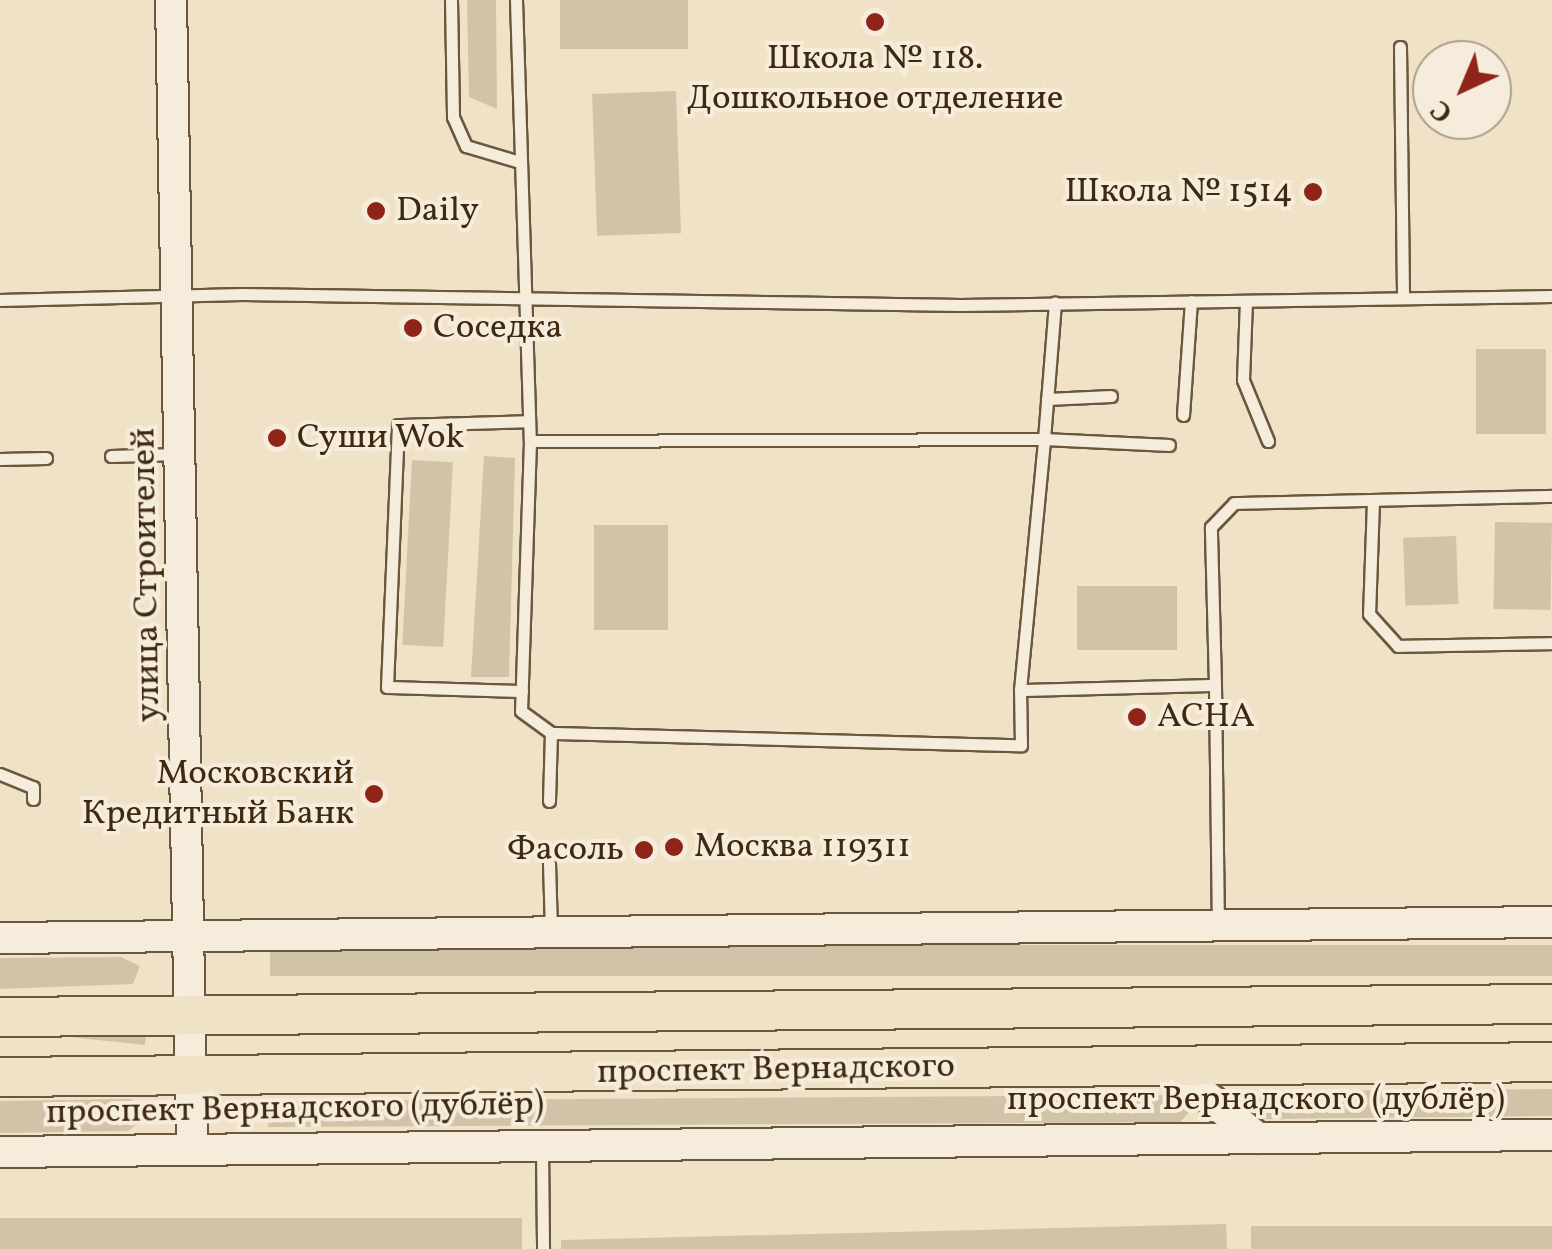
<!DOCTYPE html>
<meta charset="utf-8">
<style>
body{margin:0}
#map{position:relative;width:1552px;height:1249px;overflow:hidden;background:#efe2c7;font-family:Vollkorn,serif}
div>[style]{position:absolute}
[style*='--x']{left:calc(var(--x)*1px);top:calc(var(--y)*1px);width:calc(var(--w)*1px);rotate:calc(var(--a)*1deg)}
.green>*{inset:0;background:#d1c3a8;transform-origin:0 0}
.roads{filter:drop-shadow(2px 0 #6b573e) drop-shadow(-2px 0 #6b573e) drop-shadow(0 2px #6b573e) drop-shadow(0 -2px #6b573e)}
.service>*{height:11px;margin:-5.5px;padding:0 5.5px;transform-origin:5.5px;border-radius:5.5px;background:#f5ecdb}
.tertiary>*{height:30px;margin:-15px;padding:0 15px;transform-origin:15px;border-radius:15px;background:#f5ecdb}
.primary>*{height:38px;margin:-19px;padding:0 19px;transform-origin:19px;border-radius:19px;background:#efe2c7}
.dots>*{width:28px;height:28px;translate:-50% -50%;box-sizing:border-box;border:5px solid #f5ecdb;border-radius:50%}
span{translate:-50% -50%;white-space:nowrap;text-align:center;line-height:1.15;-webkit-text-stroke:8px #f5ecdb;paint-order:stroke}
.poi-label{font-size:35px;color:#3f2911}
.right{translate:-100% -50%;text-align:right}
.left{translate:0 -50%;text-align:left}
.street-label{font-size:35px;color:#3f2911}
.north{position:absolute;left:1412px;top:40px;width:100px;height:100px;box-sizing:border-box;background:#f5ecdb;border:2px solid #ac9e8a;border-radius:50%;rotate:224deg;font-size:28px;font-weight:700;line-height:40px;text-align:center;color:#3f2911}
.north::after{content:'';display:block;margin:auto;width:35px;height:45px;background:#8f2418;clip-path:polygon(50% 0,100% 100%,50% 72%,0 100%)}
</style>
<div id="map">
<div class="green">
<div style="clip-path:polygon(467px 0,496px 0,497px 109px,469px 97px)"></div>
<div style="left:560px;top:0;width:128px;height:49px"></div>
<div style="left:676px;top:91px;width:142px;height:84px;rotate:88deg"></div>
<div style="left:1546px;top:349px;width:85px;height:70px;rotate:90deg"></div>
<div style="clip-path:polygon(484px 456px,515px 458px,509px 677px,471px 677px)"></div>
<div style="left:412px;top:460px;width:41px;height:185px;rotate:3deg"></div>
<div style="left:1495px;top:522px;width:57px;height:87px;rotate:1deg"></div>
<div style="left:594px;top:525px;width:74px;height:105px"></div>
<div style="left:1456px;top:536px;width:68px;height:53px;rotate:88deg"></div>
<div style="left:1077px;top:586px;width:100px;height:64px"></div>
<div style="left:1552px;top:945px;width:31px;height:1282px;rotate:90deg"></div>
<div style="clip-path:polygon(121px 957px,140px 966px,133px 984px,0 989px,0 958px)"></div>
<div style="left:146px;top:1035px;width:10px;height:146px;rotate:96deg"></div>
<div style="clip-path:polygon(1552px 1089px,1552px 1116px,1264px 1119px,1249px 1104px,1265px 1091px)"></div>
<div style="clip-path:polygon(1179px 1095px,1194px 1107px,1180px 1122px,268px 1127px,269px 1101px)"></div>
<div style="clip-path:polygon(129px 1099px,140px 1102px,145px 1118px,128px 1131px,0 1133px,0 1101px)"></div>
<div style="left:0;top:1218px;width:522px;height:31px"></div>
<div style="clip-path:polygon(1226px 1224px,1227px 1249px,561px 1249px,561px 1240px)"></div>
<div style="left:1552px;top:1226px;width:23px;height:301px;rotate:90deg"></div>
</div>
<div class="roads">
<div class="service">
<div style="--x:451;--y:0;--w:117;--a:89"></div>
<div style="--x:453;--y:117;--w:32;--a:66"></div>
<div style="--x:466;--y:146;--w:56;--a:16.5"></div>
<div style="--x:516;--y:0;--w:441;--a:88.2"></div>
<div style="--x:530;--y:441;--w:270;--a:91.9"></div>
<div style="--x:521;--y:711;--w:37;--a:36"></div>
<div style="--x:551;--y:733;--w:68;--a:91.7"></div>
<div style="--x:1400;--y:47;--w:251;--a:89.3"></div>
<div style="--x:0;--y:300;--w:242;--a:-1.4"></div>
<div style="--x:242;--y:294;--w:719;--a:0.88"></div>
<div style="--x:961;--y:305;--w:591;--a:-0.87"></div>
<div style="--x:1246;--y:301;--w:79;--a:92.2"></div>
<div style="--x:1243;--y:380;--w:66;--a:67.7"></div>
<div style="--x:1047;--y:399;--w:64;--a:-2.7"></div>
<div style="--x:1183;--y:415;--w:114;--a:-86"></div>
<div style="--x:530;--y:441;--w:514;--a:-0.22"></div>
<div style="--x:1044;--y:439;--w:137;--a:-85.4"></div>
<div style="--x:111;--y:456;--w:67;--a:-1.7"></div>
<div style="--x:0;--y:459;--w:46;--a:-1.2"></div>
<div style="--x:1373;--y:501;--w:113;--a:92"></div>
<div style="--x:1369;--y:614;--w:43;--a:47.8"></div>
<div style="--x:1398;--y:646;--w:154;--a:-1.1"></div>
<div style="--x:1215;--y:685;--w:158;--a:-91.5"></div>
<div style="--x:1211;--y:527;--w:33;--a:-46"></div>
<div style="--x:1234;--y:503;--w:318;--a:-1.3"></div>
<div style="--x:1020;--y:690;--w:252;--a:-84.5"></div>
<div style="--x:1044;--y:439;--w:125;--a:2.7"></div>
<div style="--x:522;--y:691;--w:135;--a:-178.3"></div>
<div style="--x:387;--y:687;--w:262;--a:-87.6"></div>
<div style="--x:398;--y:425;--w:131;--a:-1.7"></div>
<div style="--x:551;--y:733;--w:470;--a:1.5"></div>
<div style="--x:1021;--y:745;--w:55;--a:-91"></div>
<div style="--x:1020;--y:690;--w:195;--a:-1.5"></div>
<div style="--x:1215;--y:685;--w:236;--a:89.3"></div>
<div style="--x:0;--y:774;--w:35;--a:22"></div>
<div style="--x:33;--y:787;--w:12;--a:90"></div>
<div style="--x:549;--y:863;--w:66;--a:88.3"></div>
<div style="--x:542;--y:1148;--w:101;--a:89.4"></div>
</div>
<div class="tertiary">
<div style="--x:171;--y:0;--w:1147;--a:88.95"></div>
<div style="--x:0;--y:938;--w:1552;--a:-0.59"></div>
<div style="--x:1169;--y:1066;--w:114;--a:39"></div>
<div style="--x:0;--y:1152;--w:1552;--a:-0.63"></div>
</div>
<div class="primary">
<div style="--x:0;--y:1017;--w:1552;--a:-0.48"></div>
<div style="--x:0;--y:1077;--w:1552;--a:-0.55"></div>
</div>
</div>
<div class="dots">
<div style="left:875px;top:22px;background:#8f2418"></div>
<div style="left:1313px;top:192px;background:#8f2418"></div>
<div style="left:376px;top:211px;background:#8f2418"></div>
<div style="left:413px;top:328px;background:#8f2418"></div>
<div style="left:277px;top:438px;background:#8f2418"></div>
<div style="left:1137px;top:717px;background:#8f2418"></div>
<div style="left:374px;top:794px;background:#8f2418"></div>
<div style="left:674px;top:847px;background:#8f2418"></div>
<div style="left:644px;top:850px;background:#8f2418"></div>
</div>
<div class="poi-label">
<span style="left:875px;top:79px">Школа № 118.<br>Дошкольное отделение</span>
<span class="right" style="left:1293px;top:192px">Школа № 1514</span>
<span class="left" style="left:396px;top:211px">Daily</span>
<span class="left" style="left:433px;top:328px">Соседка</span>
<span class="left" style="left:297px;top:438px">Суши Wok</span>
<span class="left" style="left:1157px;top:717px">ACHA</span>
<span class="right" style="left:354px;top:794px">Московский<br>Кредитный Банк</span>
<span class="left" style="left:694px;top:847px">Москва 119311</span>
<span class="right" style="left:624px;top:850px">Фасоль</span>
</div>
<div class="street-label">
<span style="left:147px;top:575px;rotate:-91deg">улица Строителей</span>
<span style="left:776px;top:1070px;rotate:-1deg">проспект Вернадского</span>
<span style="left:1256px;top:1100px">проспект Вернадского (дублёр)</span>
<span style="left:295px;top:1109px;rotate:-1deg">проспект Вернадского (дублёр)</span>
</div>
<div class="north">С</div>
</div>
